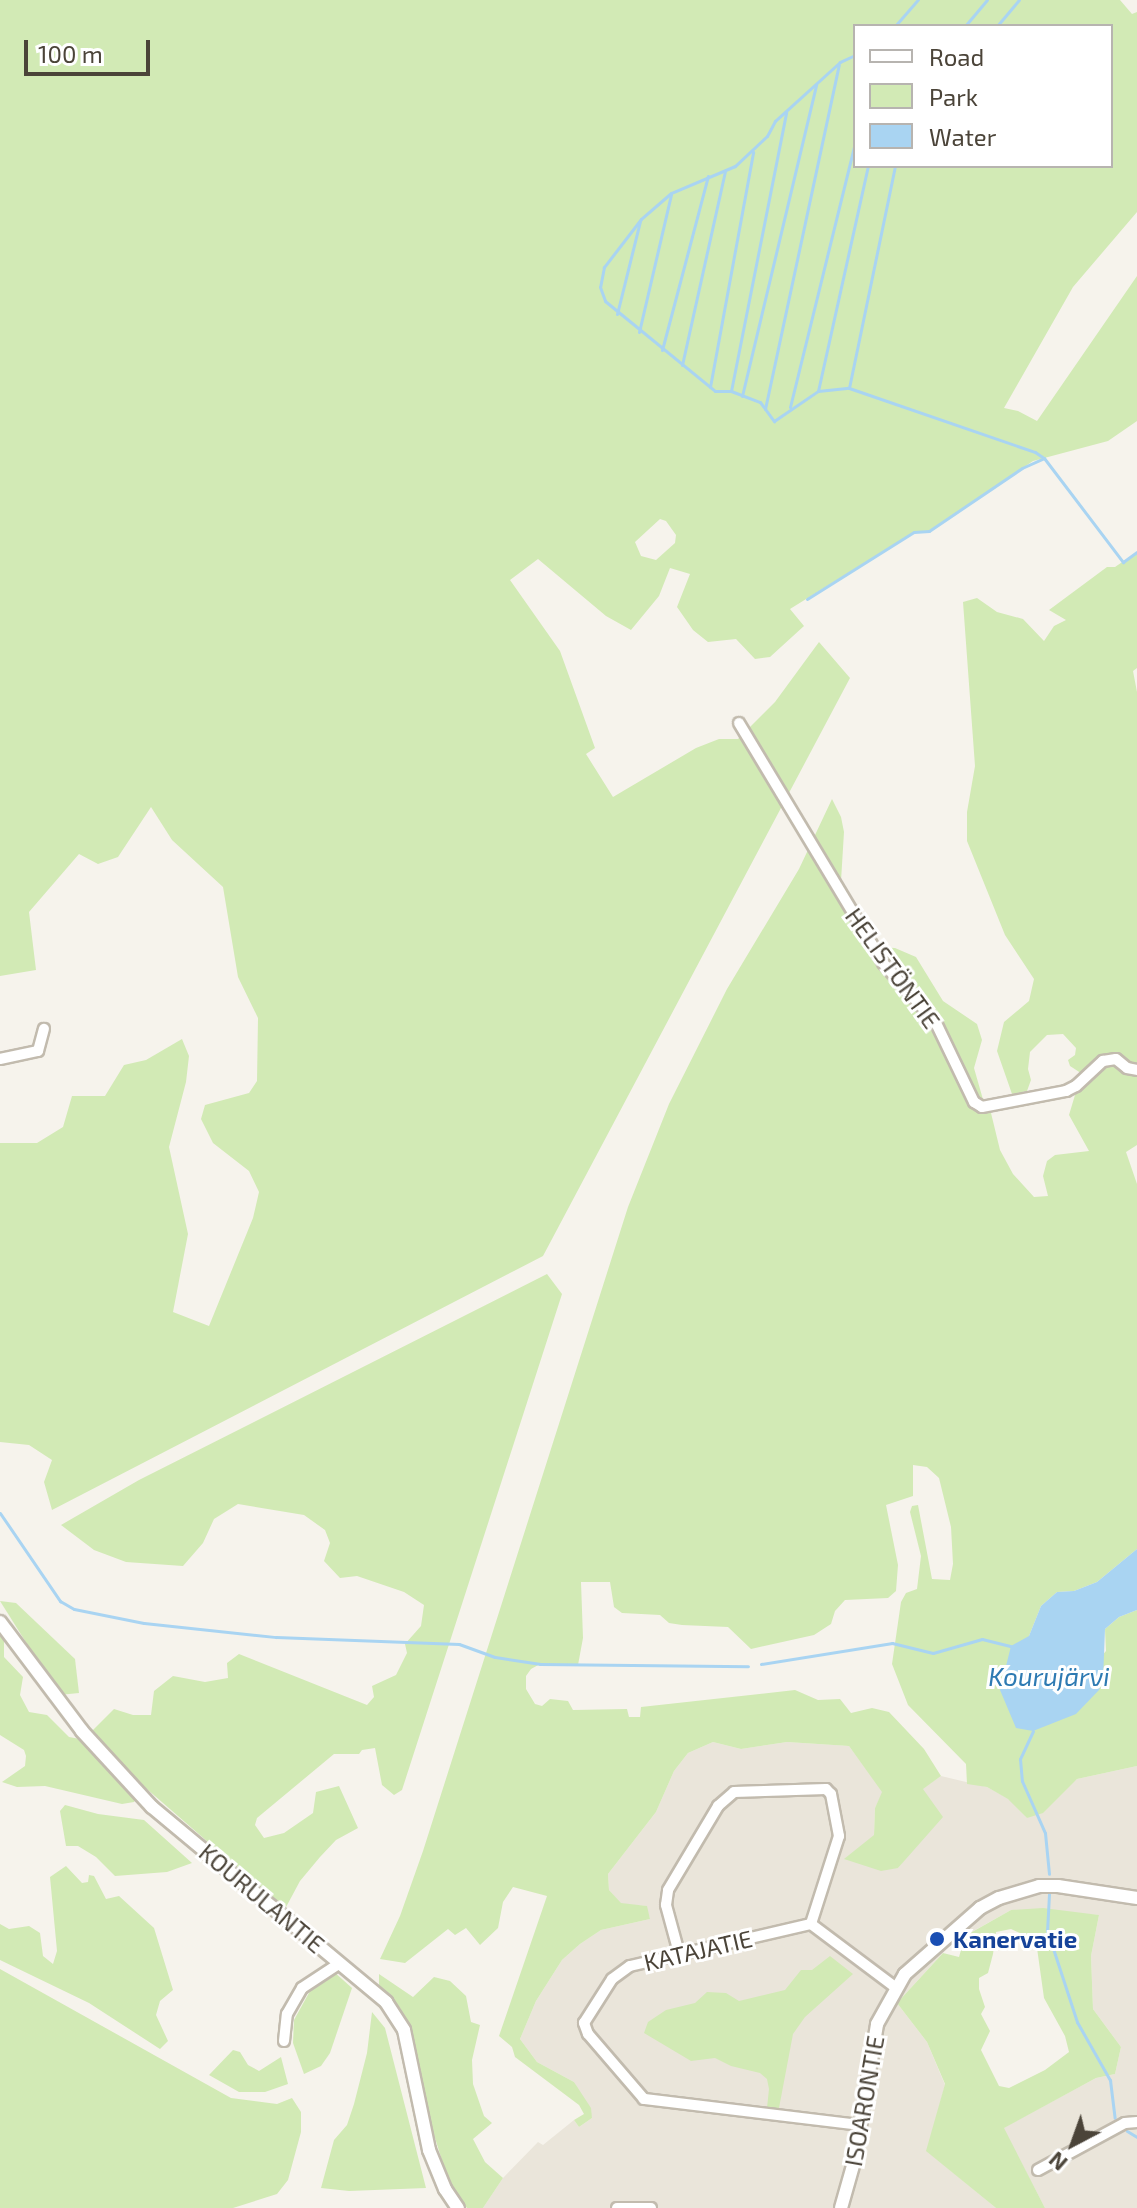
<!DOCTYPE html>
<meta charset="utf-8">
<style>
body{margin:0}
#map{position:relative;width:1137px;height:2208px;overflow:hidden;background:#f6f3ec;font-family:"Exo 2",sans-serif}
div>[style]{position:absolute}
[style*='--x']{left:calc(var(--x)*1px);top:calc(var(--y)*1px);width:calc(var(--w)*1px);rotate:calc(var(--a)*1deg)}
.residential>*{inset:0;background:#eae5da}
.green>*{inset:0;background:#d2eab5}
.water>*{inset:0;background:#a9d4f2}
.stream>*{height:3px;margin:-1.5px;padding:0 1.5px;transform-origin:1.5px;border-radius:1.5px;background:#a9d4f2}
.roads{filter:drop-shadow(2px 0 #c2bbae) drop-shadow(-2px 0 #c2bbae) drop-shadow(0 2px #c2bbae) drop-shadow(0 -2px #c2bbae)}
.minor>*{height:10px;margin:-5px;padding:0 5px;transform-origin:5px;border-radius:5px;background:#fff}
.tertiary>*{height:12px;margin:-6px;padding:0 6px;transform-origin:6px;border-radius:6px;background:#fff}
.dots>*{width:22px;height:22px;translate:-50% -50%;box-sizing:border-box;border:4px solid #fff;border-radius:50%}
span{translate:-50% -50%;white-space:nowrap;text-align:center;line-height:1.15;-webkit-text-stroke:6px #fff;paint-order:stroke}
.street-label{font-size:24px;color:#4b4439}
.transit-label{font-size:24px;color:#164399;font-weight:700}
.left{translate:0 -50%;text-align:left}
.water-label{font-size:26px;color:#2e7ab2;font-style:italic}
.legend{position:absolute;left:853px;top:24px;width:260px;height:144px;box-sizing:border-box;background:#fff;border:2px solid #b7b4b0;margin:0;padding:10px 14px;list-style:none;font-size:24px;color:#4b4439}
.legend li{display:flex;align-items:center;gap:16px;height:40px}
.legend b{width:40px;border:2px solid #b7b4b0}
.north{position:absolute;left:1033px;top:2104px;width:80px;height:80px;-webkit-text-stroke:6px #fff;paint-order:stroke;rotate:221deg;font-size:22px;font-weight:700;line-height:32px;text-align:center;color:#4b4439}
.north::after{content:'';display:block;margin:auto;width:28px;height:36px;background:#4b4439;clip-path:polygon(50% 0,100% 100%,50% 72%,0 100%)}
.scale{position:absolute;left:24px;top:40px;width:126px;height:36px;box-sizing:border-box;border:4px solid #4b4439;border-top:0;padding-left:10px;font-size:24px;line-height:28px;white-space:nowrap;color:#4b4439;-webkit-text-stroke:6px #fff;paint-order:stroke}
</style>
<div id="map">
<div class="residential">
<div style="clip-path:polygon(713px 1742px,741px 1749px,787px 1742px,849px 1746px,883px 1792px,875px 1808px,874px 1835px,898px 1868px,909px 1854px,922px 1789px,941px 1776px,987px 1787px,1009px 1799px,1027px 1818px,1077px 1779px,1137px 1766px,1137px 2208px,1045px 2208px,1003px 2128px,1096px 2078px,1115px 2074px,1121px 2047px,1093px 2009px,1091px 1956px,1099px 1915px,1011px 1910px,952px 1943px,897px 2003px,927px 2042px,945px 2085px,927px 2151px,996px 2208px,483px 2208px,503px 2178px,538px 2142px,543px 2145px,574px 2120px,579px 2127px,592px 2118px,574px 2082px,537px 2062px,520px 2039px,536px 2001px,562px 1960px,580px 1944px,601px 1930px,650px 1919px,646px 1906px,621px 1904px,609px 1890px,608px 1874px,656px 1812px,674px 1771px,688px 1753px)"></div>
</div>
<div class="green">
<div style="clip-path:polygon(evenodd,0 0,1120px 0,1132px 14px,1137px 12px,1137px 212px,1073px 287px,1004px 408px,1018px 411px,1037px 421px,1137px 276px,1137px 421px,1108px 441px,1033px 461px,929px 531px,914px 532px,790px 609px,804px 626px,770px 657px,755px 659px,736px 639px,708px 642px,693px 630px,677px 607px,690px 574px,670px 568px,659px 596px,631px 630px,606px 616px,538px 559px,510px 580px,560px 651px,595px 748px,586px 754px,613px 797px,696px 748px,719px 739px,738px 739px,775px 702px,819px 642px,850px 678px,543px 1256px,52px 1510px,44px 1482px,52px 1460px,29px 1445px,0 1442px,0 1143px,37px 1143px,63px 1127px,72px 1096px,105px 1096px,124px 1065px,146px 1060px,182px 1039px,189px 1056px,186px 1082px,169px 1147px,188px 1234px,173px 1312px,209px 1326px,253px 1218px,259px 1192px,249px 1171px,213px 1143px,201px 1119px,205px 1105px,249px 1093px,257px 1081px,258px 1018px,238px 977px,223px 887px,172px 840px,151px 807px,118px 857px,98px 864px,79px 854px,29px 912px,36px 970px,0 976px,0 0,855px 26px,1111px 26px,1111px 166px,855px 166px,855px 26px,0 0,660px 519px,666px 521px,676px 535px,675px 543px,656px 560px,641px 556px,635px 542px,660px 519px)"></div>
<div style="clip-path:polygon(1137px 552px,1137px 668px,1133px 671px,1137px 692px,1137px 1145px,1126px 1152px,1137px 1184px,1137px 1549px,1097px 1582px,1074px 1591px,1057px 1592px,1041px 1606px,1029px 1636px,1033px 1730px,1042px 1725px,1106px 1651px,1105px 1629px,1119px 1617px,1137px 1610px,1137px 1766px,1077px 1779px,1043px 1813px,1027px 1818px,1008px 1799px,987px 1787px,967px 1784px,966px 1764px,908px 1705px,892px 1664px,901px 1602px,906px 1593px,917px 1589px,921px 1556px,910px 1512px,912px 1506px,918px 1505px,932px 1579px,950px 1580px,953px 1564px,951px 1527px,939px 1478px,927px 1467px,913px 1465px,913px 1496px,886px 1505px,898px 1565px,896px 1591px,888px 1598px,845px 1600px,835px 1611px,831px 1624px,814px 1635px,751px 1649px,728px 1627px,682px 1625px,669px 1623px,660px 1615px,622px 1613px,614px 1607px,610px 1582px,581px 1582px,583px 1638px,578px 1665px,540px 1664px,531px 1669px,526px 1676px,526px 1689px,535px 1704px,542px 1706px,550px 1699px,568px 1701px,573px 1710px,627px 1709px,629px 1717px,640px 1717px,641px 1707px,795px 1690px,818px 1700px,840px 1699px,851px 1713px,872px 1708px,889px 1712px,924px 1749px,941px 1776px,923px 1789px,943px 1817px,898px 1868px,881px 1871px,844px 1859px,874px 1835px,875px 1808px,882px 1792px,849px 1746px,787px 1742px,741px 1749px,713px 1742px,688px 1753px,674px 1771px,656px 1812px,608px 1874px,609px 1890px,621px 1903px,647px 1906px,650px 1919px,601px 1930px,580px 1944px,562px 1960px,536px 2001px,520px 2039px,537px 2062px,574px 2082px,591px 2108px,592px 2118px,579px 2127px,574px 2120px,584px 2114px,579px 2105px,515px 2057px,512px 2047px,499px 2036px,547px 1896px,513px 1887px,503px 1902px,498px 1928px,480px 1945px,466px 1928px,455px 1935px,448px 1929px,405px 1963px,380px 1959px,400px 1916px,423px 1851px,628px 1207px,669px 1104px,727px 989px,799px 869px,832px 799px,841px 817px,844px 832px,841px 881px,876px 947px,895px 948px,916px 957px,943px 1001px,977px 1024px,982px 1040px,974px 1068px,984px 1103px,991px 1113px,1000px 1150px,1013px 1174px,1034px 1197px,1048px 1196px,1043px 1176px,1047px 1161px,1055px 1155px,1089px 1151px,1069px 1115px,1075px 1095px,1090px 1079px,1070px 1066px,1068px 1060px,1075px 1055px,1076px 1048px,1063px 1034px,1047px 1035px,1030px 1052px,1028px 1069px,1031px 1080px,1027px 1091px,1012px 1094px,997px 1051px,1004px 1022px,1029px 1001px,1034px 979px,1005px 935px,967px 841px,967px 812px,975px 766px,963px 602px,977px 598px,997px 612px,1023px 619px,1044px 641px,1054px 626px,1066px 620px,1049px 610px,1107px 567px,1115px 567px)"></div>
<div style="clip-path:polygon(547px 1274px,562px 1294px,402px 1790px,394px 1795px,382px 1785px,375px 1748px,362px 1750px,359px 1754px,334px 1754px,257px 1818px,255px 1825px,264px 1838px,284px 1833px,313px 1813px,316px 1792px,339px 1786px,358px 1828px,336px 1840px,320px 1857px,300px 1881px,285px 1909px,140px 1783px,92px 1731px,114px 1709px,133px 1715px,151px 1715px,154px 1691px,173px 1676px,205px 1682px,228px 1678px,227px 1663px,239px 1654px,367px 1705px,374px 1697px,372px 1686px,396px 1675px,407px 1653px,405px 1644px,421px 1626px,424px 1605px,404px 1592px,357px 1576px,340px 1578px,324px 1561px,330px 1543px,325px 1530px,304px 1515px,238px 1504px,214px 1519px,203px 1543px,183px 1566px,126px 1562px,94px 1550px,61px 1525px,139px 1480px)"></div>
<div style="clip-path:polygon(0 1601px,16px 1603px,75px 1659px,79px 1693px,59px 1695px)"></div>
<div style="clip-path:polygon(0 1636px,4px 1640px,4px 1657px,23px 1677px,20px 1695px,29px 1712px,47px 1715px,69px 1737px,80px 1739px,136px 1799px,134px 1802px,122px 1804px,45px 1786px,17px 1787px,2px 1782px,25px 1766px,26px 1756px,24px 1750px,0 1735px)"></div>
<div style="clip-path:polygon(65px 1805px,98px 1814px,144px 1820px,192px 1863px,167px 1872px,115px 1876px,96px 1857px,78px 1846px,66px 1846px,60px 1811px)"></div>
<div style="clip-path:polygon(66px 1866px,82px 1883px,88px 1882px,89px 1875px,94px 1876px,106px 1899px,119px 1896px,154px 1928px,173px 1990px,160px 2001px,156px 2015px,168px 2041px,160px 2049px,89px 2003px,0 1960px,0 1924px,9px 1929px,29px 1926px,40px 1933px,43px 1956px,53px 1964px,57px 1951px,50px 1877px)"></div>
<div style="clip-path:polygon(evenodd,1043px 1908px,1099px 1915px,1091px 1956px,1093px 2009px,1121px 2047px,1115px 2074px,1096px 2078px,1004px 2128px,1045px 2208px,996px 2208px,926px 2151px,945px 2084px,927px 2042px,897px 2003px,943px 1953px,959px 1957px,965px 1936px,1011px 1910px,1043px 1908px,1011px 1929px,1026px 1936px,1037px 1948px,1044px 1998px,1065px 2036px,1069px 2052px,1045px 2070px,1009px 2088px,999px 2086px,981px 2050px,990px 2031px,981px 2014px,985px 2007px,979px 1989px,979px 1978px,988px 1973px,993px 1954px,996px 1932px,1011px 1929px)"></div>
<div style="clip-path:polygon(830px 1956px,853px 1974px,805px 2017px,793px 2034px,779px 2108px,767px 2108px,769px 2089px,767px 2079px,760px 2073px,731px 2066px,715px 2058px,691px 2061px,644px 2033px,648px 2022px,666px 2010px,695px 2003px,707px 1992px,726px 1993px,739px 2001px,785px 1990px,801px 1970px,812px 1970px)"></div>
<div style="clip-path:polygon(0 1969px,231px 2098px,277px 2104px,292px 2098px,301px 2112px,301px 2132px,288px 2180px,277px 2194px,233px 2208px,0 2208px)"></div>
<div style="clip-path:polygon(333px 1971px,352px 1988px,330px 2053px,321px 2066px,304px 2074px,293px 2043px,294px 2020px,310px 1991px)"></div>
<div style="clip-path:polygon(379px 1974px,413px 1997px,434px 1977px,450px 1981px,466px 1996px,471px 2022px,480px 2025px,472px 2060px,473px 2084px,484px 2116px,492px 2123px,473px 2139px,485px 2162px,503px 2178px,483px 2208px,467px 2208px,450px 2186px,430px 2122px,414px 2040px,400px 2008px,379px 1987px)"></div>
<div style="clip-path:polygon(372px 2012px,385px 2028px,426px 2188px,349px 2191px,321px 2188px,334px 2140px,347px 2125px,354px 2104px,367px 2053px)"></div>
<div style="clip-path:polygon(233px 2050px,240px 2052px,248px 2065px,259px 2071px,281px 2057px,288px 2084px,265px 2092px,239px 2092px,209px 2075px)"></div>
</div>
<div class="water">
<div style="clip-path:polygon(1137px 1549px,1137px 1610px,1119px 1617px,1105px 1629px,1103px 1680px,1099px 1690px,1076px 1714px,1033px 1731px,1016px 1728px,1000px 1690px,1011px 1646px,1029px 1636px,1041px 1606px,1057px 1592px,1074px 1591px,1097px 1582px)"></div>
</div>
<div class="stream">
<div style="--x:895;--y:26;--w:35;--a:-49"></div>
<div style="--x:965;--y:26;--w:34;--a:-50"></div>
<div style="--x:997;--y:26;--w:34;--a:-50"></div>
<div style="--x:855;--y:55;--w:17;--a:155"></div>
<div style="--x:840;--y:62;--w:88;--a:137.8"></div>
<div style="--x:775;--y:121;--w:17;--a:118"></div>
<div style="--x:767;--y:136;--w:44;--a:136.8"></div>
<div style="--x:735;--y:166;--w:69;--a:157.1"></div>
<div style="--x:671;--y:193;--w:40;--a:139"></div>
<div style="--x:641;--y:219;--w:61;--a:127.6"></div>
<div style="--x:604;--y:267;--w:20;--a:101"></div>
<div style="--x:600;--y:287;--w:15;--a:70"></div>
<div style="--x:605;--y:301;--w:142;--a:39.3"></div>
<div style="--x:715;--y:391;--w:16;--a:0"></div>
<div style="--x:731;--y:391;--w:31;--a:21"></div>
<div style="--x:760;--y:402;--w:24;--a:54"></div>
<div style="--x:774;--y:421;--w:53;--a:-34.3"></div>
<div style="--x:818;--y:391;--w:31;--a:-6"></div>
<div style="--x:849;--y:388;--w:197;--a:19"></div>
<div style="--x:1035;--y:452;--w:11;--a:34"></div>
<div style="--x:1044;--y:458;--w:131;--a:52.8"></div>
<div style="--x:1123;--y:562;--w:17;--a:-36"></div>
<div style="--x:617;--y:314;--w:96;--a:-76.1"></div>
<div style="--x:639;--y:332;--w:141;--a:-76.9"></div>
<div style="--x:662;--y:350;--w:180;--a:-75.2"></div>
<div style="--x:682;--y:365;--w:199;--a:-77.5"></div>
<div style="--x:710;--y:387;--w:239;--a:-79.6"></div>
<div style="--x:849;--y:388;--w:227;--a:-78.3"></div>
<div style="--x:731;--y:391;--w:284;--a:-78.8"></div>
<div style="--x:818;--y:391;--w:230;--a:-77.5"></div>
<div style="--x:742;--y:396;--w:320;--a:-76.6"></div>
<div style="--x:790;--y:407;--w:272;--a:-76.2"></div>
<div style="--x:765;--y:409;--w:352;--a:-77.9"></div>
<div style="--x:807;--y:599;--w:126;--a:-32.1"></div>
<div style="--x:914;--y:532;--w:15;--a:-4"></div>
<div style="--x:929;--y:531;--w:112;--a:-34.1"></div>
<div style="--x:1022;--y:468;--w:24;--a:-24"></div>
<div style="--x:0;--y:1513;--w:107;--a:55.7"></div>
<div style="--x:60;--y:1601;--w:16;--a:30"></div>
<div style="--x:74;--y:1609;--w:71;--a:11.3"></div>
<div style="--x:144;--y:1623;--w:133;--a:6.1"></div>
<div style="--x:276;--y:1637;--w:183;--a:2.2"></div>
<div style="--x:459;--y:1644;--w:38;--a:20"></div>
<div style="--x:495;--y:1657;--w:46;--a:8.8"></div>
<div style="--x:540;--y:1664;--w:208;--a:0.6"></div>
<div style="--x:761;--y:1664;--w:133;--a:-9.1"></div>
<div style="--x:892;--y:1643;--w:42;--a:13.7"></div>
<div style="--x:933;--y:1653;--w:51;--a:-15.9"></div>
<div style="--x:982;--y:1639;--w:30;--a:14"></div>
<div style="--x:1033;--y:1731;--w:31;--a:115"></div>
<div style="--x:1020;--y:1759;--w:22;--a:85"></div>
<div style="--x:1022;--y:1781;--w:57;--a:66.1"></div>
<div style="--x:1045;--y:1833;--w:41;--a:84.4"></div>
<div style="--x:1049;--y:1894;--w:36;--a:93"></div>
<div style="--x:1047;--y:1930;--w:97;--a:71.9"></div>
<div style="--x:1077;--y:2022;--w:67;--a:60.4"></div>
<div style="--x:1110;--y:2080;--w:38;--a:83"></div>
<div style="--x:1127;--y:2131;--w:12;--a:31"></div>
</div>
<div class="roads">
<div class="minor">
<div style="--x:739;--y:723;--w:280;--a:59"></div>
<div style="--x:883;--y:963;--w:80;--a:48.5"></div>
<div style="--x:936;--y:1023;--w:88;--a:64.3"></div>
<div style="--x:974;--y:1102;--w:9;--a:32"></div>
<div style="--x:982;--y:1107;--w:86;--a:-10.8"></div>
<div style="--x:1066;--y:1091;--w:11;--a:-27"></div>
<div style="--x:1076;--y:1086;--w:37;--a:-43"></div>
<div style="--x:1103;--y:1061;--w:13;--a:-9"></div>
<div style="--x:1116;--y:1059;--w:14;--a:39"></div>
<div style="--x:1127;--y:1068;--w:10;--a:11"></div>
<div style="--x:0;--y:1059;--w:39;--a:-12"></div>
<div style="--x:38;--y:1051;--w:23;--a:-75"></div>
<div style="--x:679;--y:1953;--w:50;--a:-105.2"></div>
<div style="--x:666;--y:1905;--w:15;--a:-82"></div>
<div style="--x:668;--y:1890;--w:98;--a:-59.2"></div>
<div style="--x:718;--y:1806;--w:21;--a:-41"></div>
<div style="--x:734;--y:1792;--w:92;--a:-1.9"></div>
<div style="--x:826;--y:1789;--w:7;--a:45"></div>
<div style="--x:831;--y:1794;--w:43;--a:79.2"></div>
<div style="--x:839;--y:1836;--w:92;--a:107.7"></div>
<div style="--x:284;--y:2041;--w:27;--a:-84"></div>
<div style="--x:287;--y:2014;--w:30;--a:-60"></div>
<div style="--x:302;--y:1988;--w:45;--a:-33.3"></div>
<div style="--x:860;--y:2125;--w:218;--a:-173.1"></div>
<div style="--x:644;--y:2099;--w:86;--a:-130.7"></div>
<div style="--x:588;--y:2034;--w:12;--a:-110"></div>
<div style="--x:584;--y:2023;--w:52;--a:-57.5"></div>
<div style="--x:612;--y:1979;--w:22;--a:-36"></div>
<div style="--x:630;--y:1966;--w:186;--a:-13.1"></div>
<div style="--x:811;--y:1924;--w:105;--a:36.9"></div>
<div style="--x:1038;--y:2170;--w:99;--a:-28.4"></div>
<div style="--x:1125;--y:2123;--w:12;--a:-5"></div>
<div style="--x:617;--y:2208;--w:34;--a:0"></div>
</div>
<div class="tertiary">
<div style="--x:0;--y:1622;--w:136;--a:53"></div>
<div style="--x:82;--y:1731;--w:103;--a:47.4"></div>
<div style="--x:152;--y:1807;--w:305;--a:39.8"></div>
<div style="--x:386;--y:2002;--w:33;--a:57"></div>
<div style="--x:404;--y:2030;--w:123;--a:78.2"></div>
<div style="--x:429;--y:2150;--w:42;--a:67.7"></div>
<div style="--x:445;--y:2189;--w:23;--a:56"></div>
<div style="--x:841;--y:2208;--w:48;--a:-74.2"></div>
<div style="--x:854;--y:2162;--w:140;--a:-80.5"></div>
<div style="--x:877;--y:2024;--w:57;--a:-60.8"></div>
<div style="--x:905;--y:1974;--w:100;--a:-41.3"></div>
<div style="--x:980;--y:1908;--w:21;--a:-28"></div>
<div style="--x:999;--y:1898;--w:42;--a:-16.7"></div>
<div style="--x:1039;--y:1886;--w:19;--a:0"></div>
<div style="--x:1058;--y:1886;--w:80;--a:8.6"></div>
</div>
</div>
<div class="dots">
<div style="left:937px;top:1939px;background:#1a4fb4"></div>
</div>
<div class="street-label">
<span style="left:893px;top:968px;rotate:54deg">HELISTÖNTIE</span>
<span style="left:262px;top:1898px;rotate:40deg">KOURULANTIE</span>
<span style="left:698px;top:1950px;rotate:-13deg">KATAJATIE</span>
<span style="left:864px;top:2101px;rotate:-80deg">ISOARONTIE</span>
</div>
<div class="transit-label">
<span class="left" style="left:953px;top:1939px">Kanervatie</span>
</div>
<div class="water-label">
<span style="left:1049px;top:1676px">Kourujärvi</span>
</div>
<ul class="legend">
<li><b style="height:10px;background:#fff"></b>Road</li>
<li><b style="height:22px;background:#d2eab5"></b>Park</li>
<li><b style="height:22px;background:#a9d4f2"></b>Water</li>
</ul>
<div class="north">N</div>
<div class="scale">100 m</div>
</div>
